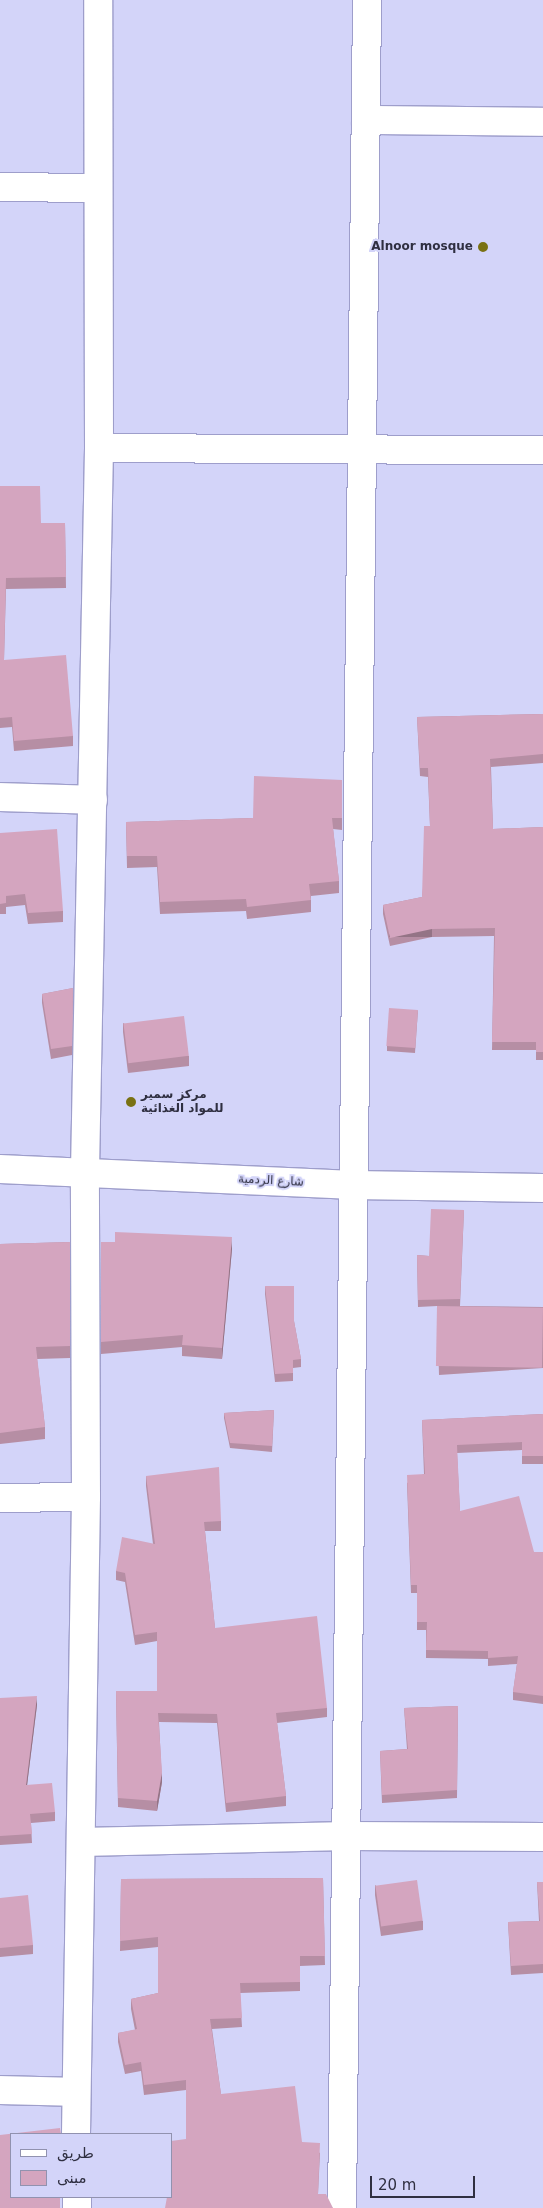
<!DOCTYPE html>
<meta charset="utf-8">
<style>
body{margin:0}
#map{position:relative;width:543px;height:2208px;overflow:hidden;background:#d3d4f9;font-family:"DejaVu Sans","Noto Naskh Arabic",sans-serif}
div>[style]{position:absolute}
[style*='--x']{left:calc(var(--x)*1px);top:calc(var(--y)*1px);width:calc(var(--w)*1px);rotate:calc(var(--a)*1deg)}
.roads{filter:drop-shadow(1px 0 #9e9ecb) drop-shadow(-1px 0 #9e9ecb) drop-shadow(0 1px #9e9ecb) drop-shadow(0 -1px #9e9ecb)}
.street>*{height:28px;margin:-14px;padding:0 14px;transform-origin:14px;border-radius:14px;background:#fff}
.secondary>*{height:28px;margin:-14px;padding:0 14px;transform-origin:14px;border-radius:14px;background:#fff}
.wall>*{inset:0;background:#b68ea4}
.shaded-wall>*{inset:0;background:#947486;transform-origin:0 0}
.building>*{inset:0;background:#d4a5bf;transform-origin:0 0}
.dots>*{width:14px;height:14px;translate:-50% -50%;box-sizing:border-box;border:2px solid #d3d4f9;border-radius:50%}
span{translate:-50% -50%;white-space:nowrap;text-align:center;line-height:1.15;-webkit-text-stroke:4px #d3d4f9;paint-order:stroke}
.poi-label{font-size:12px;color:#2f2f41;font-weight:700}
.right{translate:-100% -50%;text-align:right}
.left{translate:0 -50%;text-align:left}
.street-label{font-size:12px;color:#2f2f41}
.legend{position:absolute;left:10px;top:2133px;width:162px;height:65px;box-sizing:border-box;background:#d3d4f9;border:1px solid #9192af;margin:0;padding:6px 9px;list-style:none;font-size:15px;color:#2f2f41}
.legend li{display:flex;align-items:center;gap:10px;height:25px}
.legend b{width:25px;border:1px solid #9192af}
.scale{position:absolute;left:370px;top:2176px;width:105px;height:22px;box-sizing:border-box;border:2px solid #2f2f41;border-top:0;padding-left:6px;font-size:15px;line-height:18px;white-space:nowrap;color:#2f2f41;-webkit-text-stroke:4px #d3d4f9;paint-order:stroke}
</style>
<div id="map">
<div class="roads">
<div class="street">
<div style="--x:366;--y:120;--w:177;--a:0.6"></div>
<div style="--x:0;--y:187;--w:98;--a:0.6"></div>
<div style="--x:99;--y:448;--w:444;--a:0.3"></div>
<div style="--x:0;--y:797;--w:93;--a:1.8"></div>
<div style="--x:0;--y:1498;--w:86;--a:-0.7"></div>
<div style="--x:81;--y:1842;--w:267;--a:-1.3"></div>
<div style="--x:348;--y:1836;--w:195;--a:0.3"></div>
<div style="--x:0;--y:2090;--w:76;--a:1.5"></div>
<div style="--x:76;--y:2134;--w:637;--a:-89.1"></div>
<div style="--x:86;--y:1497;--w:326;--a:-90.2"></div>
<div style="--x:85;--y:1171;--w:723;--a:-88.89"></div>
<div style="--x:99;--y:448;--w:448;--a:-90.1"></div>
<div style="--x:77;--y:2197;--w:11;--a:90"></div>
<div style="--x:342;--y:2208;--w:2208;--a:-89.35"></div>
</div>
<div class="secondary">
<div style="--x:0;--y:1169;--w:354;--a:2.6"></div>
<div style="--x:354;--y:1185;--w:189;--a:0.9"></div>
</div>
</div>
<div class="wall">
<div style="clip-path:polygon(0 486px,41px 523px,65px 523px,66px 588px,6px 589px,4px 660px,73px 736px,73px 746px,14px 751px,12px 727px,0 728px)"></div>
<div style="clip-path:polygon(543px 714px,543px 763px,491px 767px,493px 829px,543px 827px,543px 1060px,536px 1060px,536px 1050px,492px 1050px,494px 936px,432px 937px,390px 946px,383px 914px,383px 905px,422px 897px,430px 826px,428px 777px,420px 776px,417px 717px)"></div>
<div style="clip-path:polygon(342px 780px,342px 830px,333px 829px,339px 881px,339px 893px,311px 896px,311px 912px,247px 919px,246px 911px,160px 914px,157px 867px,127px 868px,126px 822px,253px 818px)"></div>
<div style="clip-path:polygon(0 833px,63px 911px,63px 922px,28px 924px,25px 905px,6px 907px,6px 914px,0 914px)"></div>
<div style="clip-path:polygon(73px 988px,72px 1055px,51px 1059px,42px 1003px,42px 994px)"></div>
<div style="clip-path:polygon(418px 1010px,415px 1053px,387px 1051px,387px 1046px)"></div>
<div style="clip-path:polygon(123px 1023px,189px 1056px,189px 1066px,128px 1073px,123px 1032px)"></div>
<div style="clip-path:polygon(464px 1210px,460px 1306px,543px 1307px,543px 1368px,439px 1375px,437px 1306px,418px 1307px,417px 1255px,429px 1256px)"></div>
<div style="clip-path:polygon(70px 1242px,70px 1358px,37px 1359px,45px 1427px,45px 1439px,0 1444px,0 1244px)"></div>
<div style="clip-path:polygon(101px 1242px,232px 1249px,222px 1359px,182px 1356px,182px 1347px,101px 1354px)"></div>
<div style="clip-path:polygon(265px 1286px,294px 1321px,301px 1359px,301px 1367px,293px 1368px,293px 1381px,275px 1382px,265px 1294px)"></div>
<div style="clip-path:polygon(274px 1410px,272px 1452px,230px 1448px,224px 1418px,224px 1413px)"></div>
<div style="clip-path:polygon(543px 1414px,543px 1464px,522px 1464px,522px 1450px,457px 1453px,460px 1511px,534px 1552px,543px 1552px,543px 1704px,513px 1700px,513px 1692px,517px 1664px,488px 1666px,488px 1659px,426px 1658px,426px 1630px,417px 1630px,417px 1593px,411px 1593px,407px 1483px,424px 1474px,422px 1420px)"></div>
<div style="clip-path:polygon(146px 1476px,221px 1521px,221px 1531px,205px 1531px,215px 1628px,327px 1708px,327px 1717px,277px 1723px,286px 1796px,286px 1806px,226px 1812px,217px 1723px,159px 1722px,162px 1782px,157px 1811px,118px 1807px,116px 1691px,157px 1691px,157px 1641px,135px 1645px,125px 1582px,116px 1580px,116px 1571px,153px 1544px,146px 1486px)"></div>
<div style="clip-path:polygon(0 1698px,37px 1705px,27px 1785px,55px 1812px,55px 1821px,31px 1823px,32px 1843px,0 1845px)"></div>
<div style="clip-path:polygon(458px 1706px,457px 1798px,382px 1803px,380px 1751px,407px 1749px,404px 1708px)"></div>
<div style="clip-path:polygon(323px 1878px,325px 1965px,300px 1966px,300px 1991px,240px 1993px,242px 2027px,212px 2029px,221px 2094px,320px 2153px,318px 2194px,333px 2208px,186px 2139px,186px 2090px,144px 2095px,141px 2071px,125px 2074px,118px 2042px,118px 2033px,135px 2030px,131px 2009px,131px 1999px,158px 1993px,158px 1947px,120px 1951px,121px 1879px)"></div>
<div style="clip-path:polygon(537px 1882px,543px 1882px,543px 1973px,511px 1975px,508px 1922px,539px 1921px)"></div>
<div style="clip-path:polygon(375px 1885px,423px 1921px,423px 1930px,381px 1936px,375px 1895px)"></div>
<div style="clip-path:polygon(0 1898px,33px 1945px,33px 1954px,0 1957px)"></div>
</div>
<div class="shaded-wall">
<div style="left:432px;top:929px;width:8px;height:43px;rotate:90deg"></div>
<div style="clip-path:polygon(232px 1237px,232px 1249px,222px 1359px,222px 1348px)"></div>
<div style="clip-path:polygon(37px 1696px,37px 1705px,26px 1794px,26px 1785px)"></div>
<div style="clip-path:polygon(162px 1772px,162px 1782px,157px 1811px,157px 1801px)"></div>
</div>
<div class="building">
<div style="clip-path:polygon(0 486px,40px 486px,41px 523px,65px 523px,66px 577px,6px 578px,4px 660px,66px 655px,73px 736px,14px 741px,12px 717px,0 718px)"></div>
<div style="clip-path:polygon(543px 714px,543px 754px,490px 759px,493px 829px,543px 827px,543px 1052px,536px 1052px,536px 1042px,492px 1042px,495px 928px,432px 929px,390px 938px,383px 905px,422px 897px,424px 826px,430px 826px,428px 768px,420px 768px,417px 717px)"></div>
<div style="clip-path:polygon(254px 776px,342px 780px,342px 818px,332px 818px,339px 881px,309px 884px,311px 900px,247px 907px,246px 899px,160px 902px,157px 856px,127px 856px,126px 822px,253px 818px)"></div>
<div style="clip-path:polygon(57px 829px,63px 911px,28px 913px,25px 894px,6px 896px,6px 903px,0 904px,0 833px)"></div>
<div style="clip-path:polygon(73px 988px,72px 1046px,51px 1049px,42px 994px)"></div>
<div style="left:389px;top:1008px;width:29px;height:38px;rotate:4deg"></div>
<div style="left:184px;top:1016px;width:40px;height:61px;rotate:83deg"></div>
<div style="clip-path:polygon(431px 1209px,464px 1210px,460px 1299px,418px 1300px,417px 1255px,429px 1256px)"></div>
<div style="clip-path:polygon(115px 1232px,232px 1237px,222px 1348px,182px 1345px,183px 1335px,101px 1342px,101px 1242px,115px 1242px)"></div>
<div style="clip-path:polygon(70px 1242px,70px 1346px,36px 1347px,45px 1427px,0 1433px,0 1244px)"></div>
<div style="clip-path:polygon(265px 1286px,294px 1286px,294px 1321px,301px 1359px,293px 1360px,293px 1373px,275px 1374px)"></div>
<div style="left:437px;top:1306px;width:106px;height:60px;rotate:1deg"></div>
<div style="clip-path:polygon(274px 1410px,272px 1446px,230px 1443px,224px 1413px)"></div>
<div style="clip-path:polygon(543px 1414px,543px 1456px,522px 1456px,522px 1442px,457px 1445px,460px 1511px,519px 1496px,534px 1552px,543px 1552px,543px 1696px,513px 1692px,518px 1656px,488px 1658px,488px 1651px,426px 1650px,427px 1622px,417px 1622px,417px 1585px,411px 1585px,407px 1475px,425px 1474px,422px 1420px)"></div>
<div style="clip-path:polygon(219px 1467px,221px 1521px,204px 1522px,215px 1628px,317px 1616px,327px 1708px,276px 1713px,286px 1796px,226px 1803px,217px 1714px,158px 1713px,162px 1772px,157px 1801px,118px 1798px,116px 1691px,157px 1691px,157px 1632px,135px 1635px,125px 1573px,116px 1571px,122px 1537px,155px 1544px,146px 1476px)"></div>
<div style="clip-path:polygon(37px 1696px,26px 1785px,52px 1783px,55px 1812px,30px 1814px,32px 1834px,0 1836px,0 1698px)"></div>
<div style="clip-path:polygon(458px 1706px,457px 1790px,382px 1795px,380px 1751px,408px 1749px,404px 1708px)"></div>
<div style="clip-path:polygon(323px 1878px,325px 1956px,300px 1956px,300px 1982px,240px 1983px,242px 2018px,210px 2019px,221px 2094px,295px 2086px,302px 2142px,320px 2143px,318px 2194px,326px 2194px,333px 2208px,165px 2208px,167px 2197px,171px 2197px,171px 2141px,186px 2139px,186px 2080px,144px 2085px,141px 2062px,125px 2065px,118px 2033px,137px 2029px,131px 1999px,158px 1993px,158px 1937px,120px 1941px,121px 1879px)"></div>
<div style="left:417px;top:1880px;width:41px;height:42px;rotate:82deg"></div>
<div style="clip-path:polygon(537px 1882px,543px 1882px,543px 1964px,511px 1966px,508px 1922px,540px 1921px)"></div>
<div style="clip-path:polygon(28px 1895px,33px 1945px,0 1948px,0 1898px)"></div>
<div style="clip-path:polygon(60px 2128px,61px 2134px,11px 2134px,11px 2197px,60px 2197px,60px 2208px,0 2208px,0 2135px)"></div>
</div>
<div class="dots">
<div style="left:483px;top:247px;background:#797113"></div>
<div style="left:131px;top:1102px;background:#797113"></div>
</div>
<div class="poi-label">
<span class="right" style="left:473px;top:247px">Alnoor mosque</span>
<span class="left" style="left:141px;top:1102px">مركز سمير<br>للمواد الغذائية</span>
</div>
<div class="street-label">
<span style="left:271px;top:1181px;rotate:3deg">شارع الردمية</span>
</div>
<ul class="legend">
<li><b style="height:6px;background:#fff"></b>طريق</li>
<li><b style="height:14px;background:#d4a5bf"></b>مبنى</li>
</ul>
<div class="scale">20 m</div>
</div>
